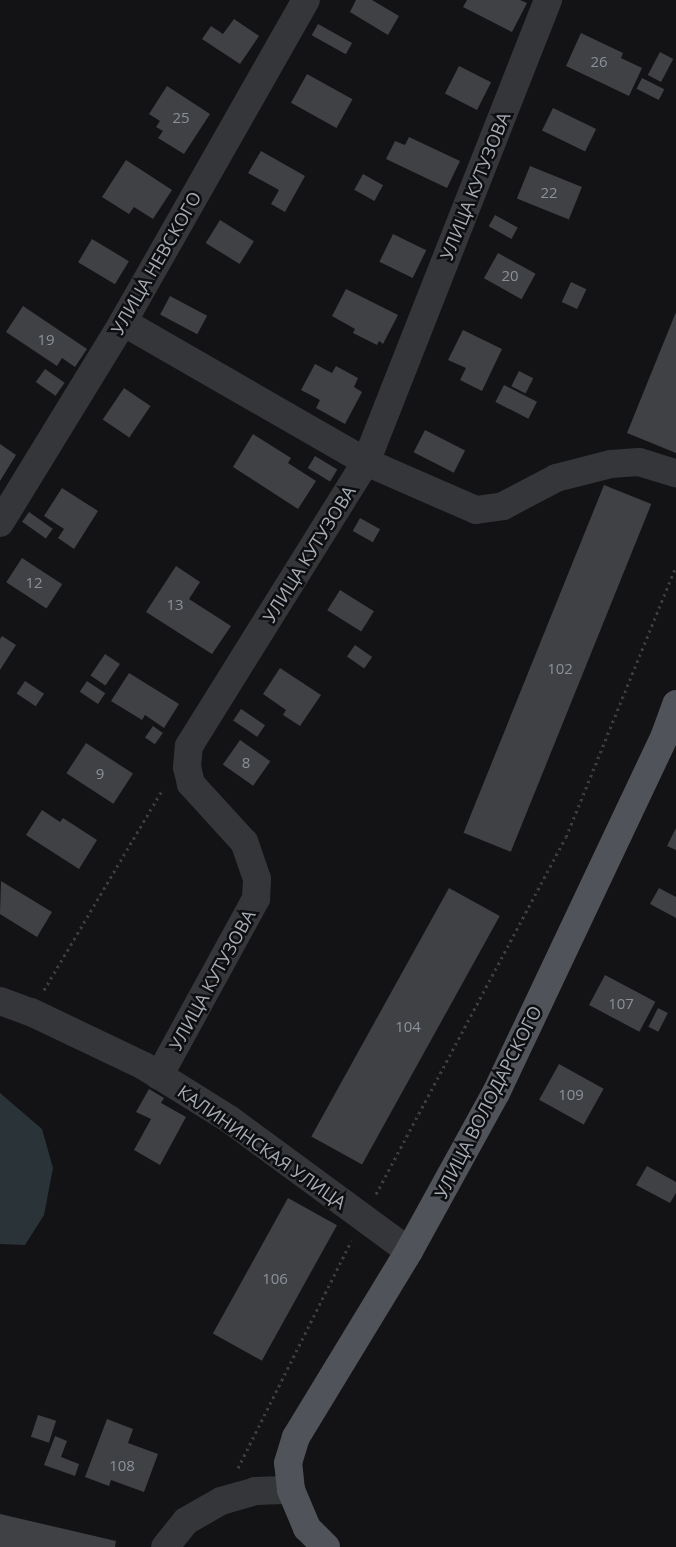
<!DOCTYPE html>
<meta charset="utf-8">
<style>
body{margin:0}
#map{position:relative;width:676px;height:1547px;overflow:hidden;background:#131315;font-family:"Open Sans",sans-serif}
div>[style]{position:absolute}
[style*='--x']{left:calc(var(--x)*1px);top:calc(var(--y)*1px);width:calc(var(--w)*1px);rotate:calc(var(--a)*1deg)}
.water>*{inset:0;background:#2a3438}
.building>*{inset:0;background:#3f4145;transform-origin:0 0}
.path>*{height:3px;margin-top:-1.5px;transform-origin:0;background:repeating-linear-gradient(90deg,#3a3d41 0 2.5px,transparent 0 6.5px)}
.minor>*{height:28px;margin:-14px;padding:0 14px;transform-origin:14px;border-radius:14px;background:#34363a}
.major>*{height:28px;margin:-14px;padding:0 14px;transform-origin:14px;border-radius:14px;background:#505359}
span{translate:-50% -50%;white-space:nowrap;text-align:center;line-height:1.15;-webkit-text-stroke:5px #0e0e10;paint-order:stroke}
.number-label{font-size:15px;color:#8c9199}
.number-label span{-webkit-text-stroke-width:0}
.street-label{font-size:18px;color:#a5acb5}
</style>
<div id="map">
<div class="water">
<div style="clip-path:polygon(0 1093px,42px 1129px,53px 1168px,44px 1215px,25px 1245px,0 1244px)"></div>
</div>
<div class="building">
<div style="clip-path:polygon(356px 0,372px 0,399px 16px,388px 35px,350px 12px)"></div>
<div style="clip-path:polygon(467px 0,520px 0,527px 3px,512px 32px,463px 7px)"></div>
<div style="clip-path:polygon(234px 19px,259px 36px,240px 64px,202px 39px,211px 26px,223px 34px)"></div>
<div style="left:318px;top:24px;width:39px;height:13px;rotate:29deg"></div>
<div style="clip-path:polygon(581px 33px,623px 53px,621px 58px,642px 68px,629px 96px,566px 66px)"></div>
<div style="left:660px;top:52px;width:15px;height:26px;rotate:28deg"></div>
<div style="left:459px;top:66px;width:36px;height:31px;rotate:27deg"></div>
<div style="left:307px;top:74px;width:52px;height:33px;rotate:29deg"></div>
<div style="left:642px;top:78px;width:25px;height:12px;rotate:27deg"></div>
<div style="clip-path:polygon(167px 86px,210px 114px,184px 154px,158px 138px,163px 131px,156px 127px,160px 121px,149px 114px)"></div>
<div style="left:553px;top:108px;width:48px;height:25px;rotate:26deg"></div>
<div style="clip-path:polygon(409px 137px,460px 161px,447px 188px,386px 159px,395px 141px,405px 145px)"></div>
<div style="clip-path:polygon(261px 151px,305px 176px,285px 212px,271px 204px,279px 190px,248px 173px)"></div>
<div style="clip-path:polygon(126px 160px,172px 190px,153px 219px,134px 207px,129px 214px,102px 197px)"></div>
<div style="left:530px;top:166px;width:56px;height:35px;rotate:22deg"></div>
<div style="left:363px;top:174px;width:23px;height:18px;rotate:29deg"></div>
<div style="left:495px;top:215px;width:26px;height:13px;rotate:29deg"></div>
<div style="left:220px;top:220px;width:40px;height:27px;rotate:32deg"></div>
<div style="left:393px;top:234px;width:37px;height:31px;rotate:26deg"></div>
<div style="left:92px;top:239px;width:43px;height:27px;rotate:31deg"></div>
<div style="left:498px;top:253px;width:43px;height:29px;rotate:29deg"></div>
<div style="left:571px;top:282px;width:17px;height:22px;rotate:25deg"></div>
<div style="clip-path:polygon(346px 289px,398px 315px,383px 344px,379px 341px,377px 345px,353px 333px,355px 329px,332px 316px)"></div>
<div style="left:170px;top:296px;width:42px;height:21px;rotate:28deg"></div>
<div style="clip-path:polygon(23px 306px,87px 349px,75px 367px,62px 358px,57px 366px,6px 332px)"></div>
<div style="clip-path:polygon(676px 312px,676px 453px,627px 433px)"></div>
<div style="clip-path:polygon(463px 330px,502px 349px,482px 391px,460px 380px,466px 368px,448px 360px)"></div>
<div style="clip-path:polygon(315px 364px,332px 373px,336px 366px,358px 378px,354px 387px,362px 392px,345px 424px,316px 408px,320px 400px,301px 390px)"></div>
<div style="left:45px;top:369px;width:24px;height:16px;rotate:35deg"></div>
<div style="left:519px;top:371px;width:16px;height:17px;rotate:27deg"></div>
<div style="left:504px;top:385px;width:37px;height:19px;rotate:27deg"></div>
<div style="left:124px;top:388px;width:32px;height:38px;rotate:34deg"></div>
<div style="left:425px;top:430px;width:45px;height:25px;rotate:27deg"></div>
<div style="clip-path:polygon(253px 434px,291px 458px,288px 463px,316px 481px,298px 509px,233px 467px)"></div>
<div style="clip-path:polygon(0 444px,16px 455px,0 481px)"></div>
<div style="left:315px;top:456px;width:26px;height:14px;rotate:31deg"></div>
<div style="left:604px;top:485px;width:51px;height:375px;rotate:22deg"></div>
<div style="clip-path:polygon(62px 488px,98px 511px,74px 549px,58px 538px,64px 529px,44px 516px)"></div>
<div style="left:29px;top:512px;width:29px;height:12px;rotate:35deg"></div>
<div style="left:360px;top:518px;width:23px;height:15px;rotate:29deg"></div>
<div style="left:22px;top:558px;width:48px;height:29px;rotate:33deg"></div>
<div style="clip-path:polygon(176px 566px,200px 582px,189px 599px,231px 626px,212px 654px,146px 612px)"></div>
<div style="left:340px;top:590px;width:40px;height:24px;rotate:32deg"></div>
<div style="clip-path:polygon(2px 636px,16px 645px,0 670px,0 639px)"></div>
<div style="left:355px;top:645px;width:21px;height:14px;rotate:35deg"></div>
<div style="left:105px;top:654px;width:18px;height:26px;rotate:34deg"></div>
<div style="clip-path:polygon(280px 668px,321px 695px,300px 726px,283px 715px,286px 710px,263px 694px)"></div>
<div style="clip-path:polygon(129px 673px,179px 704px,164px 728px,145px 715px,142px 720px,111px 701px)"></div>
<div style="left:25px;top:681px;width:23px;height:15px;rotate:34deg"></div>
<div style="left:87px;top:681px;width:22px;height:13px;rotate:34deg"></div>
<div style="left:241px;top:709px;width:29px;height:14px;rotate:34deg"></div>
<div style="left:153px;top:726px;width:12px;height:14px;rotate:35deg"></div>
<div style="left:240px;top:740px;width:37px;height:30px;rotate:35deg"></div>
<div style="left:86px;top:743px;width:56px;height:36px;rotate:33deg"></div>
<div style="clip-path:polygon(42px 810px,60px 822px,63px 818px,97px 840px,79px 869px,26px 835px)"></div>
<div style="clip-path:polygon(676px 828px,676px 850px,667px 846px)"></div>
<div style="clip-path:polygon(1px 881px,52px 912px,37px 937px,0 914px)"></div>
<div style="left:449px;top:888px;width:58px;height:284px;rotate:29deg"></div>
<div style="clip-path:polygon(659px 888px,676px 897px,676px 918px,650px 904px)"></div>
<div style="left:605px;top:975px;width:57px;height:34px;rotate:28deg"></div>
<div style="left:658px;top:1008px;width:11px;height:21px;rotate:27deg"></div>
<div style="left:559px;top:1064px;width:51px;height:41px;rotate:29deg"></div>
<div style="clip-path:polygon(149px 1089px,164px 1098px,161px 1103px,186px 1117px,160px 1165px,134px 1150px,151px 1119px,136px 1112px)"></div>
<div style="clip-path:polygon(647px 1166px,676px 1182px,676px 1193px,670px 1203px,636px 1185px)"></div>
<div style="left:288px;top:1198px;width:56px;height:155px;rotate:29deg"></div>
<div style="left:38px;top:1415px;width:19px;height:23px;rotate:18deg"></div>
<div style="clip-path:polygon(107px 1419px,133px 1429px,128px 1443px,158px 1454px,144px 1492px,111px 1480px,109px 1486px,85px 1477px)"></div>
<div style="clip-path:polygon(55px 1436px,67px 1441px,61px 1457px,79px 1464px,75px 1476px,44px 1465px)"></div>
<div style="clip-path:polygon(0 1514px,116px 1541px,115px 1547px,0 1547px)"></div>
</div>
<div class="path">
<div style="--x:44;--y:990;--w:234;--a:-59.4"></div>
<div style="--x:376;--y:1194;--w:404;--a:-62"></div>
<div style="--x:566;--y:837;--w:292;--a:-67.9"></div>
<div style="--x:238;--y:1468;--w:254;--a:-63.5"></div>
</div>
<div class="minor">
<div style="--x:123;--y:322;--w:280;--a:29.9"></div>
<div style="--x:366;--y:462;--w:120;--a:23.6"></div>
<div style="--x:476;--y:510;--w:27;--a:-8"></div>
<div style="--x:503;--y:506;--w:60;--a:-27.8"></div>
<div style="--x:556;--y:478;--w:57;--a:-14.3"></div>
<div style="--x:611;--y:464;--w:28;--a:-4"></div>
<div style="--x:639;--y:462;--w:39;--a:17"></div>
<div style="--x:0;--y:523;--w:236;--a:-58.5"></div>
<div style="--x:123;--y:322;--w:370;--a:-60.4"></div>
<div style="--x:0;--y:1001;--w:33;--a:20"></div>
<div style="--x:31;--y:1012;--w:125;--a:25.5"></div>
<div style="--x:144;--y:1066;--w:100;--a:31.9"></div>
<div style="--x:229;--y:1119;--w:223;--a:36.3"></div>
<div style="--x:159;--y:1076;--w:202;--a:-61.3"></div>
<div style="--x:256;--y:899;--w:20;--a:-87"></div>
<div style="--x:257;--y:879;--w:39;--a:-109"></div>
<div style="--x:244;--y:842;--w:79;--a:-132.4"></div>
<div style="--x:191;--y:784;--w:17;--a:-103"></div>
<div style="--x:187;--y:767;--w:21;--a:-85"></div>
<div style="--x:189;--y:746;--w:335;--a:-58.1"></div>
<div style="--x:366;--y:462;--w:497;--a:-68.5"></div>
<div style="--x:165;--y:1547;--w:33;--a:-51"></div>
<div style="--x:186;--y:1521;--w:40;--a:-29.7"></div>
<div style="--x:221;--y:1501;--w:35;--a:-16"></div>
<div style="--x:255;--y:1491;--w:36;--a:-2"></div>
</div>
<div class="major">
<div style="--x:326;--y:1547;--w:27;--a:-135"></div>
<div style="--x:307;--y:1528;--w:41;--a:-112.8"></div>
<div style="--x:291;--y:1490;--w:27;--a:-96"></div>
<div style="--x:288;--y:1463;--w:27;--a:-73"></div>
<div style="--x:296;--y:1437;--w:218;--a:-58.7"></div>
<div style="--x:409;--y:1251;--w:180;--a:-61.2"></div>
<div style="--x:496;--y:1093;--w:396;--a:-64.7"></div>
<div style="--x:665;--y:735;--w:33;--a:-70"></div>
</div>
<div class="number-label">
<span style="left:599px;top:62px">26</span>
<span style="left:181px;top:118px">25</span>
<span style="left:549px;top:193px">22</span>
<span style="left:510px;top:276px">20</span>
<span style="left:46px;top:340px">19</span>
<span style="left:34px;top:583px">12</span>
<span style="left:175px;top:605px">13</span>
<span style="left:560px;top:669px">102</span>
<span style="left:246px;top:763px">8</span>
<span style="left:100px;top:774px">9</span>
<span style="left:621px;top:1004px">107</span>
<span style="left:408px;top:1027px">104</span>
<span style="left:571px;top:1095px">109</span>
<span style="left:275px;top:1279px">106</span>
<span style="left:122px;top:1466px">108</span>
</div>
<div class="street-label">
<span style="left:475px;top:186px;rotate:-68deg">УЛИЦА КУТУЗОВА</span>
<span style="left:156px;top:263px;rotate:-60deg">УЛИЦА НЕВСКОГО</span>
<span style="left:309px;top:554px;rotate:-58deg">УЛИЦА КУТУЗОВА</span>
<span style="left:212px;top:980px;rotate:-61deg">УЛИЦА КУТУЗОВА</span>
<span style="left:488px;top:1102px;rotate:-63deg">УЛИЦА ВОЛОДАРСКОГО</span>
<span style="left:262px;top:1147px;rotate:35deg">КАЛИНИНСКАЯ УЛИЦА</span>
</div>
</div>
